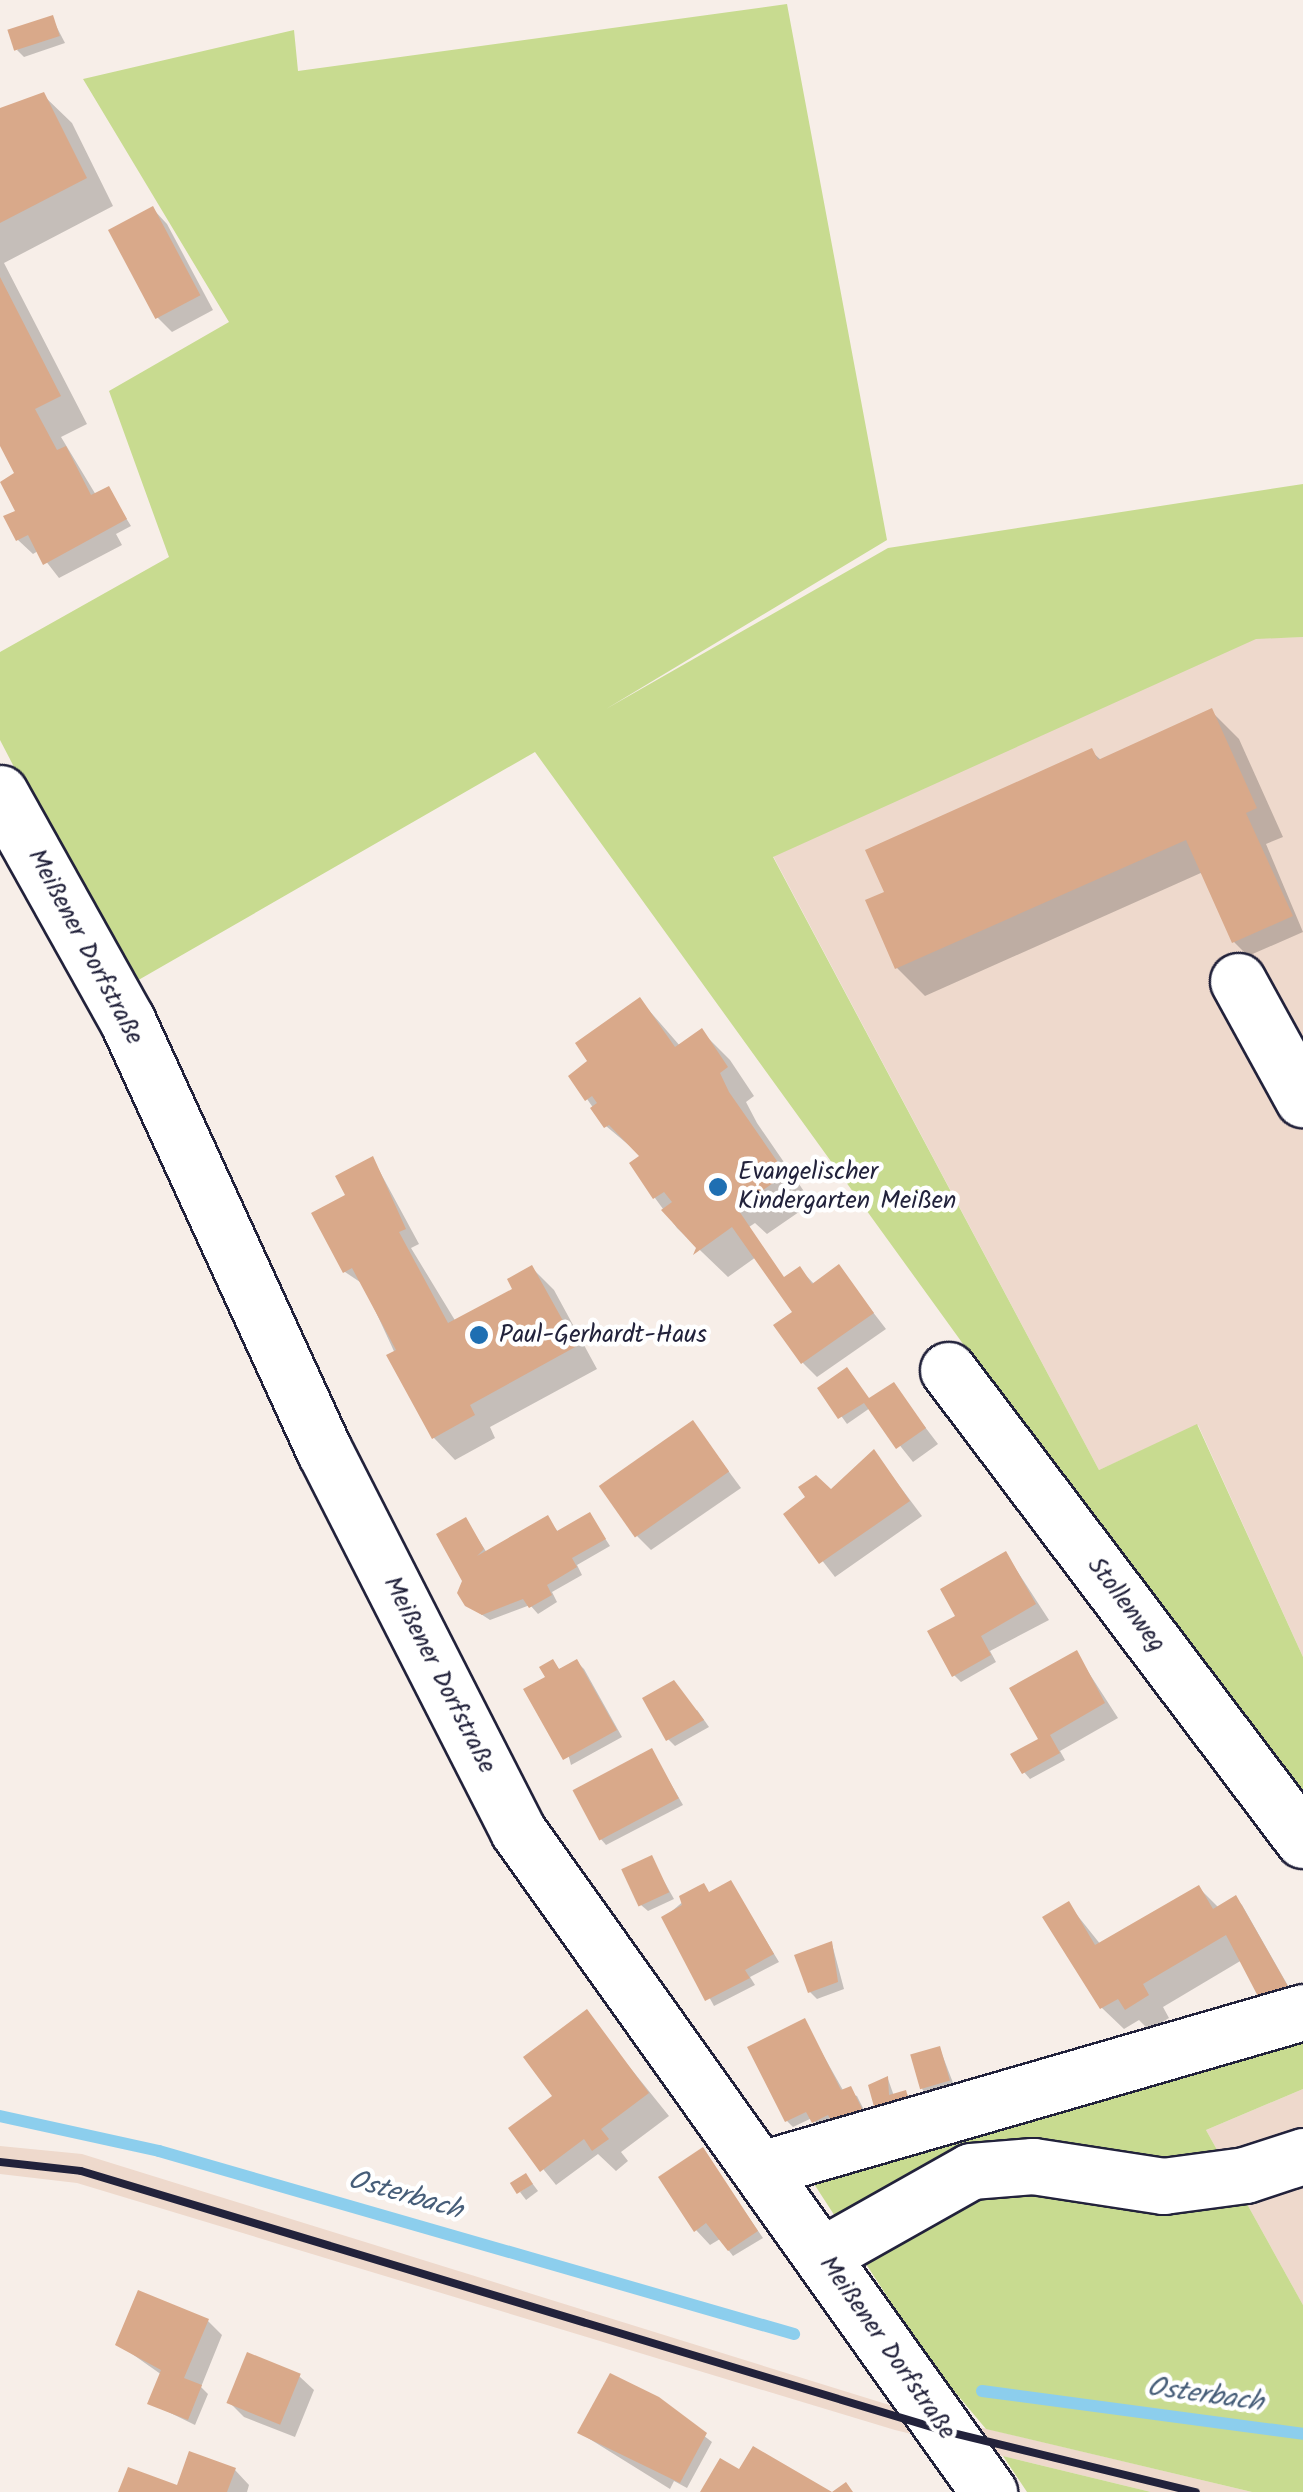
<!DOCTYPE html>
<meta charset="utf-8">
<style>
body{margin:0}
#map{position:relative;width:1303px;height:2492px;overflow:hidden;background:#f7eee8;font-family:Kalam,sans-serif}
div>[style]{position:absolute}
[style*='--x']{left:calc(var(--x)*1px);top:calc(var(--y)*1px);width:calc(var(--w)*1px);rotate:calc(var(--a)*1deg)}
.built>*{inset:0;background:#eed9cc}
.green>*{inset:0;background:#c8db90}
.shadow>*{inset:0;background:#0003;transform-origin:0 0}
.stream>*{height:12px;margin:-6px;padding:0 6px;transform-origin:6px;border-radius:6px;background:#8cceed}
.building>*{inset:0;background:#d9a98a;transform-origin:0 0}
.roads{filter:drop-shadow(2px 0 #22223b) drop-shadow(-2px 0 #22223b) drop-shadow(0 2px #22223b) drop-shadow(0 -2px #22223b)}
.minor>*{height:55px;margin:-27.5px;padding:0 27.5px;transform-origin:27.5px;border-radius:27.5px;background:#fff}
.rail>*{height:8px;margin:-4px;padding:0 4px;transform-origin:4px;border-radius:4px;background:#22223b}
.dots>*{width:28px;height:28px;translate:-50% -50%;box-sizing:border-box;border:5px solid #fff;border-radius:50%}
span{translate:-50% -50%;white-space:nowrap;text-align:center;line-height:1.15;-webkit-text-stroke:9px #fff;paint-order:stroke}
.street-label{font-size:25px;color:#22223b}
.poi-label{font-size:25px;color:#22223b}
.left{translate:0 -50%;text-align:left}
.water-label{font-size:28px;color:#475e79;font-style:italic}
</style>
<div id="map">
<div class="built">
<div style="clip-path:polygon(1303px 637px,1303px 1657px,1198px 1425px,1099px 1470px,773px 856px,1256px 638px)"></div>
<div style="clip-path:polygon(1303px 2089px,1303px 2305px,1206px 2130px)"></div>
<div style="clip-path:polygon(0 2146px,82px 2154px,899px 2408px,1252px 2492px,1151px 2492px,895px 2430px,77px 2183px,0 2174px)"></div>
</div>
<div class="green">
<div style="clip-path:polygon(787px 4px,887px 540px,606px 709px,888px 548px,1303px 484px,1303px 637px,1256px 639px,773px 857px,1099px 1470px,1197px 1424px,1303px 1657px,1303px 1814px,535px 752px,128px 986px,0 740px,0 652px,169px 557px,109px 391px,229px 322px,83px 79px,294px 30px,298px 71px)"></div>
<div style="clip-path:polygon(1303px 2027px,1303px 2089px,1206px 2130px,1303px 2305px,1303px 2492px,1252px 2492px,986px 2429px,929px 2361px,805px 2170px)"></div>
<div style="clip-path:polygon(1003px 2456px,1151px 2492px,1027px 2492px)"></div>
</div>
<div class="shadow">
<div style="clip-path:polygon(52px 18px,65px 43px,24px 57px,17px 50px)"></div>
<div style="clip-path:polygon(43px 95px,72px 123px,113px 206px,4px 263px,87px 424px,61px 437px,96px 495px,108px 489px,131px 526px,116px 534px,122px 545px,59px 578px,38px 551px,33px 554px,18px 540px,17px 474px,0 442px,0 110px)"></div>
<div style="clip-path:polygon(153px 209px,167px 224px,213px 310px,172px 332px,157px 317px)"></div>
<div style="clip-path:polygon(1211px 711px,1239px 739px,1283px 837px,1266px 844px,1303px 932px,1248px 956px,1234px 942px,1203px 872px,925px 996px,897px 968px,887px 893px,1091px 751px,1102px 761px)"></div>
<div style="clip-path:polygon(640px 1000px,681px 1047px,702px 1032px,730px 1060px,754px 1096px,746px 1102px,757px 1123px,812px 1203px,767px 1234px,755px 1223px,749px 1227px,785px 1280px,800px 1269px,815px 1285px,839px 1268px,886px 1329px,817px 1377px,803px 1363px,795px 1312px,756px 1257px,728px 1277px,677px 1228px,655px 1198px,643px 1157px,606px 1126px,587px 1099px,591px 1062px)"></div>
<div style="clip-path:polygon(373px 1159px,419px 1244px,411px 1248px,456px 1322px,515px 1290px,532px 1268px,554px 1290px,597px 1369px,490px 1427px,495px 1438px,455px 1460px,434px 1438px,363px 1284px,345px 1272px,348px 1196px)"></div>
<div style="clip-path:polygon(893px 1385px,938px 1444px,913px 1462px,870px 1408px,847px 1424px,821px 1388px,871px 1401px)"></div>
<div style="clip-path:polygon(693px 1423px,741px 1488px,651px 1550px,637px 1536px)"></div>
<div style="clip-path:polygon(874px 1452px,922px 1516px,835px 1577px,786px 1514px,831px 1493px)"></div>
<div style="clip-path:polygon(590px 1515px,610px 1546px,577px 1565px,582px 1575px,552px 1592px,557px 1602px,538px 1614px,530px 1605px,490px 1620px,467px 1605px,466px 1520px,487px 1553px,547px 1518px,559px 1533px)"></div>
<div style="clip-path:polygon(1006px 1554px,1049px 1620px,990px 1651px,996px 1662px,961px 1682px,954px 1675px,958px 1617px)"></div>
<div style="clip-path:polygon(1076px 1653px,1118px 1718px,1060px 1751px,1065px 1760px,1030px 1779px,1024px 1772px)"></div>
<div style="clip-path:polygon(552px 1662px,559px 1669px,577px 1662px,584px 1669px,622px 1737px,571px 1765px,548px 1678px)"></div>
<div style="clip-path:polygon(697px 1710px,709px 1727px,675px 1746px,668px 1739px)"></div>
<div style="clip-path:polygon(652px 1751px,683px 1805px,606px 1845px,600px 1838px)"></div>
<div style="clip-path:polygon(651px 1858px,674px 1899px,648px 1911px,641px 1905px)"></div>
<div style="clip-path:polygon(731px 1883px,779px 1962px,750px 1977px,755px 1985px,714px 2006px,665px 1917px,699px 1888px,711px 1894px)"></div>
<div style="clip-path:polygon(1199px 1888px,1219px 1908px,1236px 1899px,1242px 1905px,1295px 1998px,1242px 1960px,1163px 2007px,1169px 2018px,1149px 2030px,1139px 2020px,1124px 2029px,1102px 2008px,1069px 1905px,1101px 1945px)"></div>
<div style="clip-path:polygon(832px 1944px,844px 1989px,817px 1999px,810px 1992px)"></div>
<div style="clip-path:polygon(586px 2013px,669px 2116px,621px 2152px,628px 2161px,616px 2171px,598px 2154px,556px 2185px,511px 2129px,555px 2097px)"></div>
<div style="clip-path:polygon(804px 2021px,844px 2092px,857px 2096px,869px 2120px,821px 2129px,812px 2118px,793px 2127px,787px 2121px)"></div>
<div style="clip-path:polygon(940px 2049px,955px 2088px,928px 2095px,922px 2089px)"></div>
<div style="clip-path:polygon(888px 2079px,894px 2096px,905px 2092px,912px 2099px,888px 2130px)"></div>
<div style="clip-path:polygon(703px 2151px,763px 2238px,733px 2256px,720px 2239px,710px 2245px,696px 2230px)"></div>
<div style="left:532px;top:2183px;width:10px;height:15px;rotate:53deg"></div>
<div style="clip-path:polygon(208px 2321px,222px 2335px,201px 2387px,208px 2394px,195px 2425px,150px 2403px,162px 2375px,118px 2344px)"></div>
<div style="clip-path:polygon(299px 2376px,314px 2390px,295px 2437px,244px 2417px,229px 2402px)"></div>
<div style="clip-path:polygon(699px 2432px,712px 2442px,687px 2488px,674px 2481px,670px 2489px,580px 2433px)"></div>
<div style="clip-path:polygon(235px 2470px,249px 2485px,247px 2492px,121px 2492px,187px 2491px)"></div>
</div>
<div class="stream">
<div style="--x:0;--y:2116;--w:163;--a:12.4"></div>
<div style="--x:159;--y:2151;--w:661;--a:16.08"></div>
<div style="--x:982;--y:2391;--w:324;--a:7.6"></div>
</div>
<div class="building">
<div style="left:53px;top:15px;width:22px;height:48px;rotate:72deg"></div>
<div style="clip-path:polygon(44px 92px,87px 178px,0 223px,0 108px)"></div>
<div style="left:153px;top:206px;width:101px;height:51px;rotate:62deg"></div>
<div style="clip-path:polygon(0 277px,61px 396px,35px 409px,57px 450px,66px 446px,91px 495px,109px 486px,127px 519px,43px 565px,28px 535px,16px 541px,3px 516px,15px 511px,0 482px,14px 473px,0 446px)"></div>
<div style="clip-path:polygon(1212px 708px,1257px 808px,1246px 813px,1293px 916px,1232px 943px,1186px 840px,895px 969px,865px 900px,884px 892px,865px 850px,1092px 748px,1098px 760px)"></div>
<div style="clip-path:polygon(640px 997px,675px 1047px,702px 1028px,728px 1067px,720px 1073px,729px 1092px,786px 1174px,737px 1208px,784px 1277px,800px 1266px,812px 1284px,839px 1264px,874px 1313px,801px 1364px,773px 1325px,792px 1312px,732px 1227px,693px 1255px,696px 1248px,661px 1210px,672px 1202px,664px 1192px,653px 1199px,629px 1163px,639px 1156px,609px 1125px,604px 1128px,590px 1108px,597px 1103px,592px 1096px,585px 1101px,568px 1076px,587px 1061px,575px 1043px)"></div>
<div style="clip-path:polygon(373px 1156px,406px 1229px,399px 1232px,448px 1323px,512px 1289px,507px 1279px,532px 1265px,577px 1346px,470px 1405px,475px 1415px,432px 1439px,386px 1355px,396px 1350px,352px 1268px,343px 1273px,311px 1213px,345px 1195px,335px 1176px)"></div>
<div style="clip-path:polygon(847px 1367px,869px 1398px,894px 1382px,926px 1428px,896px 1449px,864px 1403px,838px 1419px,817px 1388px)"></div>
<div style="left:693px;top:1420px;width:63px;height:115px;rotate:55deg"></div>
<div style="clip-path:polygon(874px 1449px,910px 1501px,819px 1564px,783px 1514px,805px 1497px,798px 1487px,816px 1475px,831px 1489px)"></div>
<div style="clip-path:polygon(590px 1512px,606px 1539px,572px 1558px,577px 1567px,547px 1585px,552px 1595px,529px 1608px,523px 1599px,482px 1615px,465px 1606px,457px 1593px,462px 1581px,436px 1534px,466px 1517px,484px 1549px,477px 1556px,548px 1515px,557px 1531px)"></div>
<div style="clip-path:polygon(1006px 1551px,1036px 1604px,981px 1636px,991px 1655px,952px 1677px,927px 1631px,955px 1616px,940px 1589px)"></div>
<div style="clip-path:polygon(1077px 1650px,1105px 1703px,1050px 1735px,1060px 1753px,1022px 1774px,1010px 1754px,1038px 1739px,1009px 1688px)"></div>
<div style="clip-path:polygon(553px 1659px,559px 1669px,577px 1659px,617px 1730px,563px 1760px,523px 1689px,545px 1677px,539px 1667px)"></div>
<div style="clip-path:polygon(674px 1680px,704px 1720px,666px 1741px,642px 1698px)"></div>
<div style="left:652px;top:1748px;width:57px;height:90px;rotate:62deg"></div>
<div style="left:652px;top:1855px;width:41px;height:34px;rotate:65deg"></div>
<div style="clip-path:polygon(731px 1880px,774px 1954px,745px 1970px,750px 1978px,705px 2001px,661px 1917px,682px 1905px,679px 1896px,698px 1886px,704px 1883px,709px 1892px)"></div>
<div style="clip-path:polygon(1199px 1885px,1213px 1909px,1236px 1895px,1290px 1990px,1263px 2006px,1226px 1935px,1143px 1984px,1149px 1995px,1125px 2010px,1118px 1999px,1100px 2009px,1042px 1917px,1069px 1901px,1095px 1945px)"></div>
<div style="clip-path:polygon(832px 1941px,838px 1982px,808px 1993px,794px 1955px)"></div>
<div style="clip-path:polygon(587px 2009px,649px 2093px,601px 2129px,609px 2139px,592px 2151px,584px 2139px,540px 2172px,508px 2128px,552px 2096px,523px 2057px)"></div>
<div style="clip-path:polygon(805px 2018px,841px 2090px,851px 2086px,864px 2113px,835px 2128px,828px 2115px,812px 2123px,806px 2112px,785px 2122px,747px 2047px)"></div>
<div style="left:940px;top:2046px;width:36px;height:31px;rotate:74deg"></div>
<div style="clip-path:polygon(888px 2076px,889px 2095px,906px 2090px,913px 2115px,879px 2125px,868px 2085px)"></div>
<div style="clip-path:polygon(703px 2147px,758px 2231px,728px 2251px,706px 2223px,694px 2232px,658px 2177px)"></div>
<div style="left:526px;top:2173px;width:13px;height:19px;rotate:58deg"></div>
<div style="clip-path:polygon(138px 2290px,209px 2319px,184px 2378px,202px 2385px,188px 2420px,147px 2404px,161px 2370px,115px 2345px)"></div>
<div style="left:247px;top:2352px;width:58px;height:55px;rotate:22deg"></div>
<div style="clip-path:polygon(610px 2373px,659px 2397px,707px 2433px,680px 2483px,577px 2433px)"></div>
<div style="clip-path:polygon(753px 2446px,832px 2492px,846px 2482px,853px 2492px,700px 2492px,720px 2458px,739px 2469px)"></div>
<div style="clip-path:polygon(189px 2451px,236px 2468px,227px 2492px,118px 2492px,128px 2467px,177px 2485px)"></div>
</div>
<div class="roads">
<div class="minor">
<div style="--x:0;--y:793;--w:260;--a:60.8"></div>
<div style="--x:127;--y:1020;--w:475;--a:65.4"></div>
<div style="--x:325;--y:1452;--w:425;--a:63"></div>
<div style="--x:518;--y:1831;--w:812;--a:54.53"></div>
<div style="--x:1238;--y:981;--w:135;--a:61.2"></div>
<div style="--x:948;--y:1370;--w:589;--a:52.94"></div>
<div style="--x:761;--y:2169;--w:564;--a:-16.15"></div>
<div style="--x:822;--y:2255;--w:171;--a:-29.4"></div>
<div style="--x:971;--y:2171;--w:62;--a:-4.6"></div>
<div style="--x:1033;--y:2166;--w:132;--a:8.7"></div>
<div style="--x:1163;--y:2186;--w:83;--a:-7.6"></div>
<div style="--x:1245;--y:2175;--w:61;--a:-18.1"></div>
</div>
</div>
<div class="rail">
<div style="--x:0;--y:2162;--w:81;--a:6.3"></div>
<div style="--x:81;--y:2171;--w:902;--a:16.75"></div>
<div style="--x:945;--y:2431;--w:258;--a:13.7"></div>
</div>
<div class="dots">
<div style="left:718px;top:1187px;background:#1f6fb2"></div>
<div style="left:479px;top:1335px;background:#1f6fb2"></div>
</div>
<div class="street-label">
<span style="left:85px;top:947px;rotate:62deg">Meißener Dorfstraße</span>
<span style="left:1126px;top:1605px;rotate:53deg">Stollenweg</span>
<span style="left:439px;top:1675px;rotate:63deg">Meißener Dorfstraße</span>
<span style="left:887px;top:2348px;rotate:55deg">Meißener Dorfstraße</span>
</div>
<div class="poi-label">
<span class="left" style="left:738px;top:1187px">Evangelischer<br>Kindergarten Meißen</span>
<span class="left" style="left:499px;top:1335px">Paul-Gerhardt-Haus</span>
</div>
<div class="water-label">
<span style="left:405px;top:2196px;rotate:16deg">Osterbach</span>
<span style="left:1205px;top:2396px;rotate:8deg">Osterbach</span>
</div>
</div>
